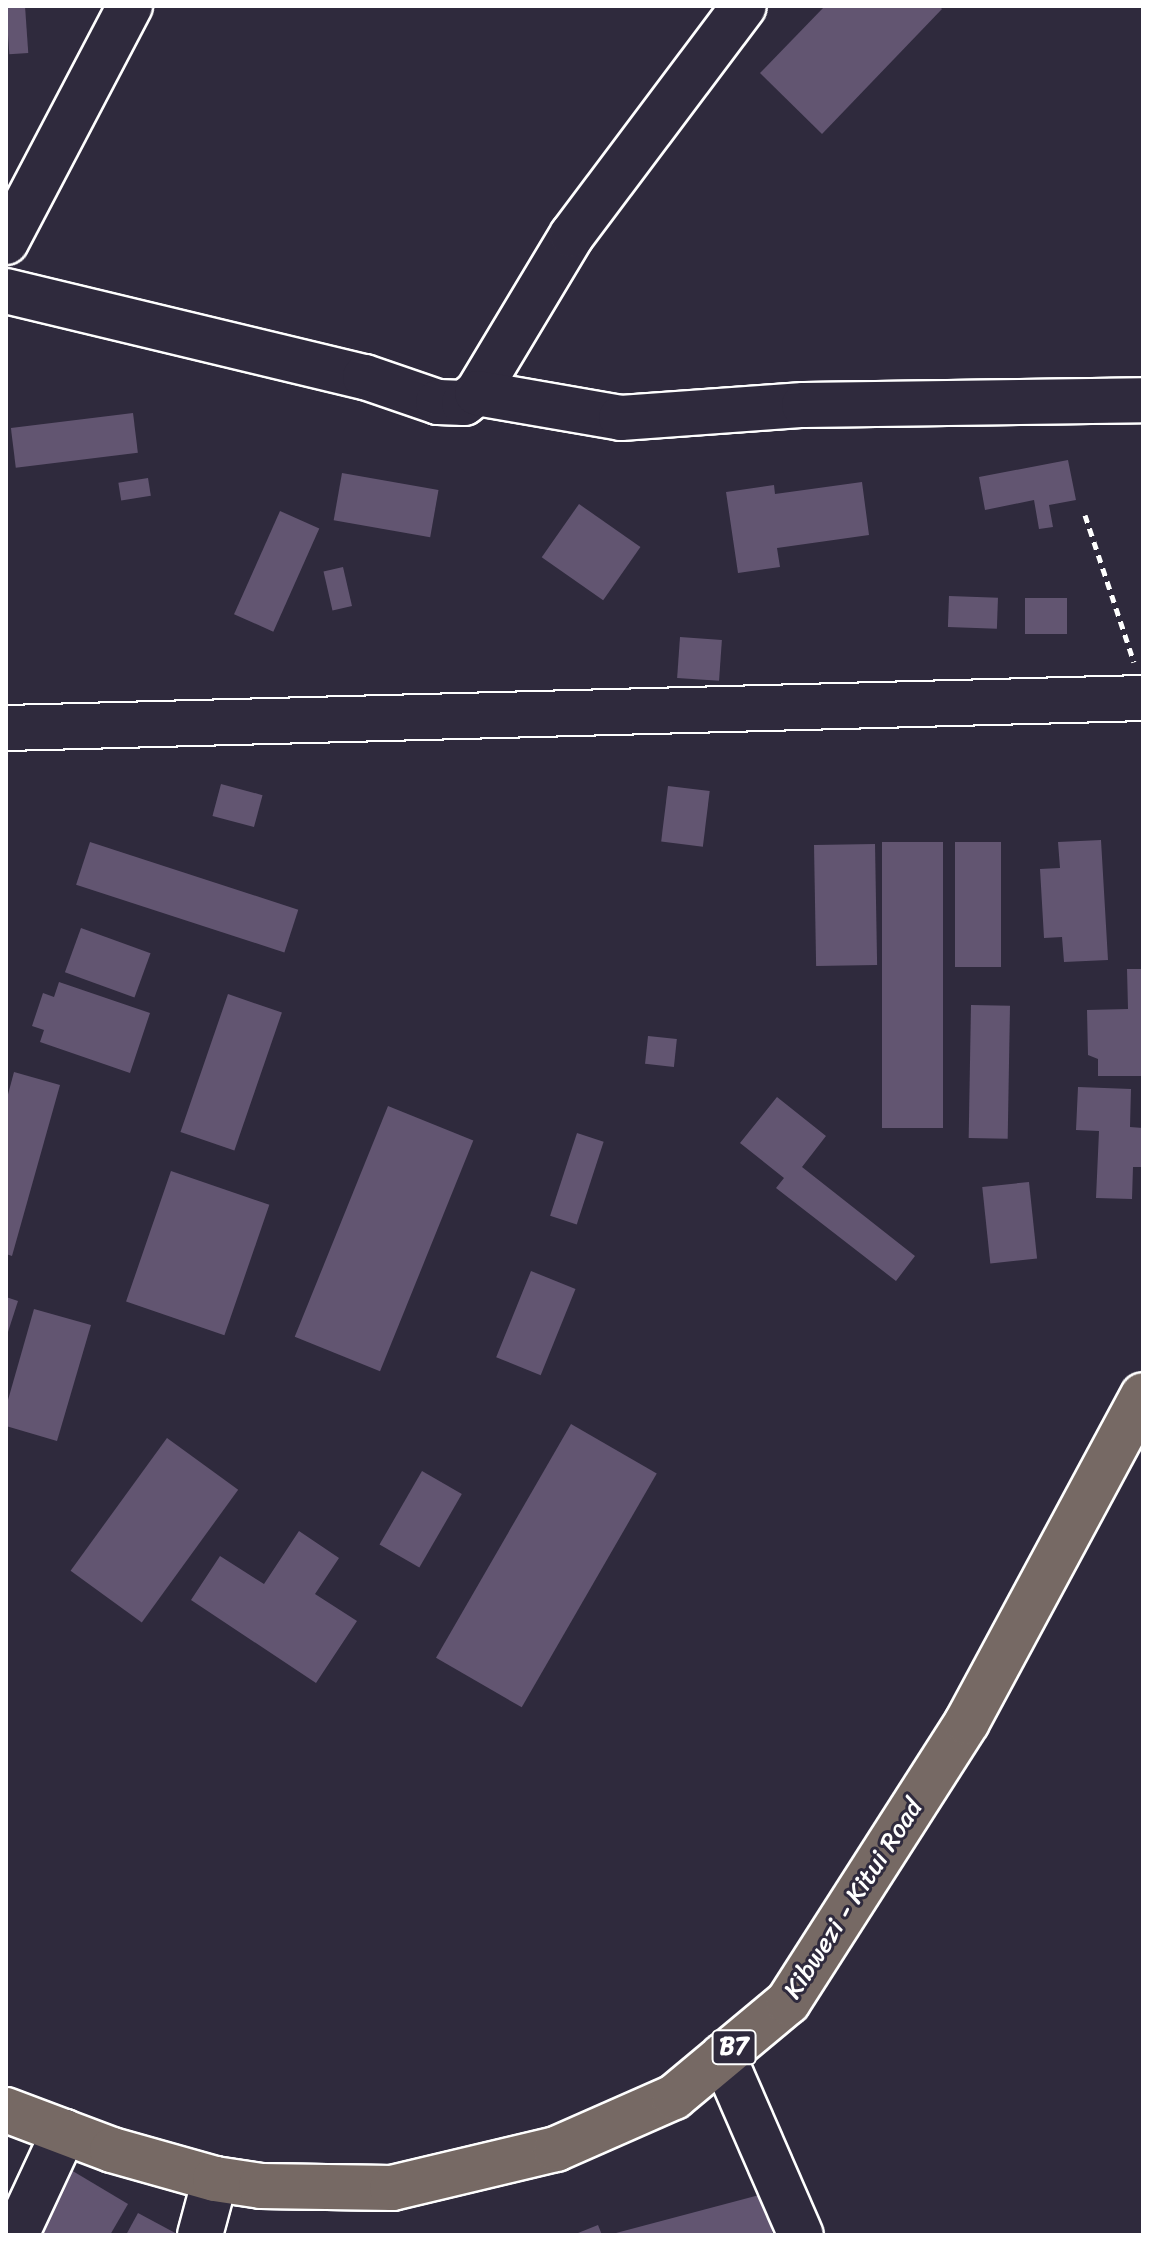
<!DOCTYPE html>
<style>
body{margin:0}
#map{position:relative;width:1149px;height:2241px;overflow:hidden;background:#2f2a3d;font-family:Sriracha,sans-serif}
div>[style]{position:absolute}
[style*='--x']{left:calc(var(--x)*1px);top:calc(var(--y)*1px);width:calc(var(--w)*1px);rotate:calc(var(--a)*1deg)}
.building>*{inset:0;background:#625571;transform-origin:0 0}
.path>*{height:5px;margin-top:-2.5px;transform-origin:0;background:repeating-linear-gradient(90deg,#fff 0 8px,transparent 0 14px)}
.roads{filter:drop-shadow(2px 0 #fff) drop-shadow(-2px 0 #fff) drop-shadow(0 2px #fff) drop-shadow(0 -2px #fff)}
.minor>*{height:44px;margin:-22px;padding:0 22px;transform-origin:22px;border-radius:22px;background:#2f2a3d}
.major>*{height:44px;margin:-22px;padding:0 22px;transform-origin:22px;border-radius:22px;background:#766964}
span{translate:-50% -50%;white-space:nowrap;text-align:center;line-height:1.15;-webkit-text-stroke:6px #2f2a3d;paint-order:stroke}
.shield-label span{padding:2px 6px;background:#2f2a3d;border:2px solid;border-radius:6px;-webkit-text-stroke-width:0}
.shield-label{font-size:24px;color:#fff;font-weight:700}
.street-label{font-size:26px;color:#fff}
.frame{position:absolute;inset:0;border:8px solid #fff;pointer-events:none}
</style>
<div id="map">
<div class="building">
<div style="left:25px;top:6px;width:47px;height:19px;rotate:86deg"></div>
<div style="clip-path:polygon(825px 6px,939px 6px,942px 9px,822px 134px,760px 73px)"></div>
<div style="left:133px;top:413px;width:40px;height:123px;rotate:83deg"></div>
<div style="clip-path:polygon(1068px 460px,1076px 500px,1049px 505px,1053px 527px,1039px 529px,1034px 500px,985px 510px,979px 477px)"></div>
<div style="left:342px;top:473px;width:98px;height:48px;rotate:10deg"></div>
<div style="left:148px;top:478px;width:18px;height:30px;rotate:81deg"></div>
<div style="clip-path:polygon(862px 482px,869px 535px,777px 548px,780px 567px,738px 573px,726px 492px,774px 485px,775px 494px)"></div>
<div style="left:579px;top:504px;width:75px;height:65px;rotate:35deg"></div>
<div style="left:280px;top:511px;width:43px;height:113px;rotate:24deg"></div>
<div style="left:343px;top:567px;width:40px;height:20px;rotate:77deg"></div>
<div style="left:949px;top:596px;width:49px;height:31px;rotate:2deg"></div>
<div style="left:1067px;top:598px;width:36px;height:42px;rotate:90deg"></div>
<div style="left:680px;top:637px;width:42px;height:41px;rotate:4deg"></div>
<div style="left:221px;top:784px;width:43px;height:33px;rotate:15deg"></div>
<div style="left:668px;top:786px;width:42px;height:56px;rotate:7deg"></div>
<div style="clip-path:polygon(1101px 840px,1108px 960px,1064px 962px,1062px 937px,1044px 938px,1040px 869px,1060px 868px,1058px 842px)"></div>
<div style="left:90px;top:842px;width:219px;height:45px;rotate:18deg"></div>
<div style="left:943px;top:842px;width:286px;height:61px;rotate:90deg"></div>
<div style="left:1001px;top:842px;width:125px;height:46px;rotate:90deg"></div>
<div style="left:875px;top:844px;width:121px;height:61px;rotate:89deg"></div>
<div style="left:81px;top:928px;width:74px;height:47px;rotate:20deg"></div>
<div style="clip-path:polygon(1127px 969px,1143px 969px,1143px 1076px,1098px 1076px,1098px 1059px,1088px 1055px,1087px 1010px,1128px 1009px)"></div>
<div style="clip-path:polygon(59px 982px,150px 1013px,130px 1073px,40px 1042px,44px 1030px,32px 1026px,43px 993px,54px 997px)"></div>
<div style="left:228px;top:994px;width:57px;height:146px;rotate:19deg"></div>
<div style="left:971px;top:1005px;width:39px;height:133px;rotate:1deg"></div>
<div style="left:648px;top:1036px;width:29px;height:28px;rotate:6deg"></div>
<div style="clip-path:polygon(14px 1072px,60px 1085px,12px 1256px,6px 1254px,6px 1102px)"></div>
<div style="clip-path:polygon(1078px 1087px,1131px 1089px,1130px 1127px,1143px 1128px,1143px 1167px,1133px 1167px,1132px 1199px,1096px 1198px,1099px 1131px,1076px 1130px)"></div>
<div style="clip-path:polygon(777px 1097px,826px 1136px,802px 1167px,915px 1256px,896px 1281px,776px 1188px,784px 1178px,740px 1143px)"></div>
<div style="left:388px;top:1106px;width:92px;height:249px;rotate:22deg"></div>
<div style="left:577px;top:1133px;width:28px;height:87px;rotate:18deg"></div>
<div style="left:171px;top:1171px;width:104px;height:138px;rotate:19deg"></div>
<div style="left:1029px;top:1182px;width:77px;height:47px;rotate:84deg"></div>
<div style="left:531px;top:1271px;width:48px;height:93px;rotate:22deg"></div>
<div style="clip-path:polygon(6px 1297px,18px 1301px,7px 1335px,6px 1335px)"></div>
<div style="clip-path:polygon(34px 1309px,91px 1325px,57px 1441px,6px 1426px,6px 1407px)"></div>
<div style="left:571px;top:1424px;width:99px;height:270px;rotate:30deg"></div>
<div style="left:167px;top:1438px;width:88px;height:164px;rotate:36deg"></div>
<div style="left:422px;top:1471px;width:46px;height:85px;rotate:30deg"></div>
<div style="clip-path:polygon(299px 1531px,339px 1558px,315px 1594px,357px 1621px,316px 1683px,191px 1600px,220px 1556px,264px 1584px)"></div>
<div style="clip-path:polygon(71px 2170px,128px 2204px,110px 2235px,33px 2235px)"></div>
<div style="clip-path:polygon(763px 2194px,773px 2235px,617px 2235px,616px 2233px)"></div>
<div style="clip-path:polygon(138px 2213px,179px 2235px,126px 2235px)"></div>
<div style="clip-path:polygon(598px 2225px,602px 2235px,573px 2235px)"></div>
</div>
<div class="path">
<div style="--x:1085;--y:515;--w:155;--a:71.6"></div>
</div>
<div class="roads">
<div class="minor">
<div style="--x:6;--y:242;--w:267;--a:-62.3"></div>
<div style="--x:6;--y:291;--w:369;--a:13.5"></div>
<div style="--x:365;--y:377;--w:77;--a:18.9"></div>
<div style="--x:438;--y:402;--w:26;--a:2"></div>
<div style="--x:464;--y:403;--w:16;--a:-38"></div>
<div style="--x:477;--y:393;--w:184;--a:-59"></div>
<div style="--x:572;--y:235;--w:286;--a:-53.1"></div>
<div style="--x:477;--y:393;--w:146;--a:9.8"></div>
<div style="--x:621;--y:418;--w:183;--a:-4.1"></div>
<div style="--x:804;--y:405;--w:339;--a:-0.8"></div>
<div style="--x:6;--y:728;--w:1137;--a:-1.51"></div>
<div style="--x:723;--y:2056;--w:195;--a:66.5"></div>
<div style="--x:16;--y:2235;--w:114;--a:-65"></div>
<div style="--x:200;--y:2235;--w:58;--a:-75"></div>
</div>
<div class="major">
<div style="--x:6;--y:2110;--w:113;--a:20.7"></div>
<div style="--x:112;--y:2150;--w:107;--a:15.7"></div>
<div style="--x:215;--y:2179;--w:47;--a:8.7"></div>
<div style="--x:261;--y:2186;--w:131;--a:0.9"></div>
<div style="--x:392;--y:2188;--w:169;--a:-13.4"></div>
<div style="--x:556;--y:2149;--w:129;--a:-23.8"></div>
<div style="--x:674;--y:2097;--w:148;--a:-39.8"></div>
<div style="--x:788;--y:2002;--w:332;--a:-57.4"></div>
<div style="--x:967;--y:1722;--w:371;--a:-61.7"></div>
</div>
</div>
<div class="shield-label">
<span style="left:734px;top:2047px">B7</span>
</div>
<div class="street-label">
<span style="left:853px;top:1899px;rotate:-57deg">Kibwezi - Kitui Road</span>
</div>
<div class="frame"></div>
</div>
